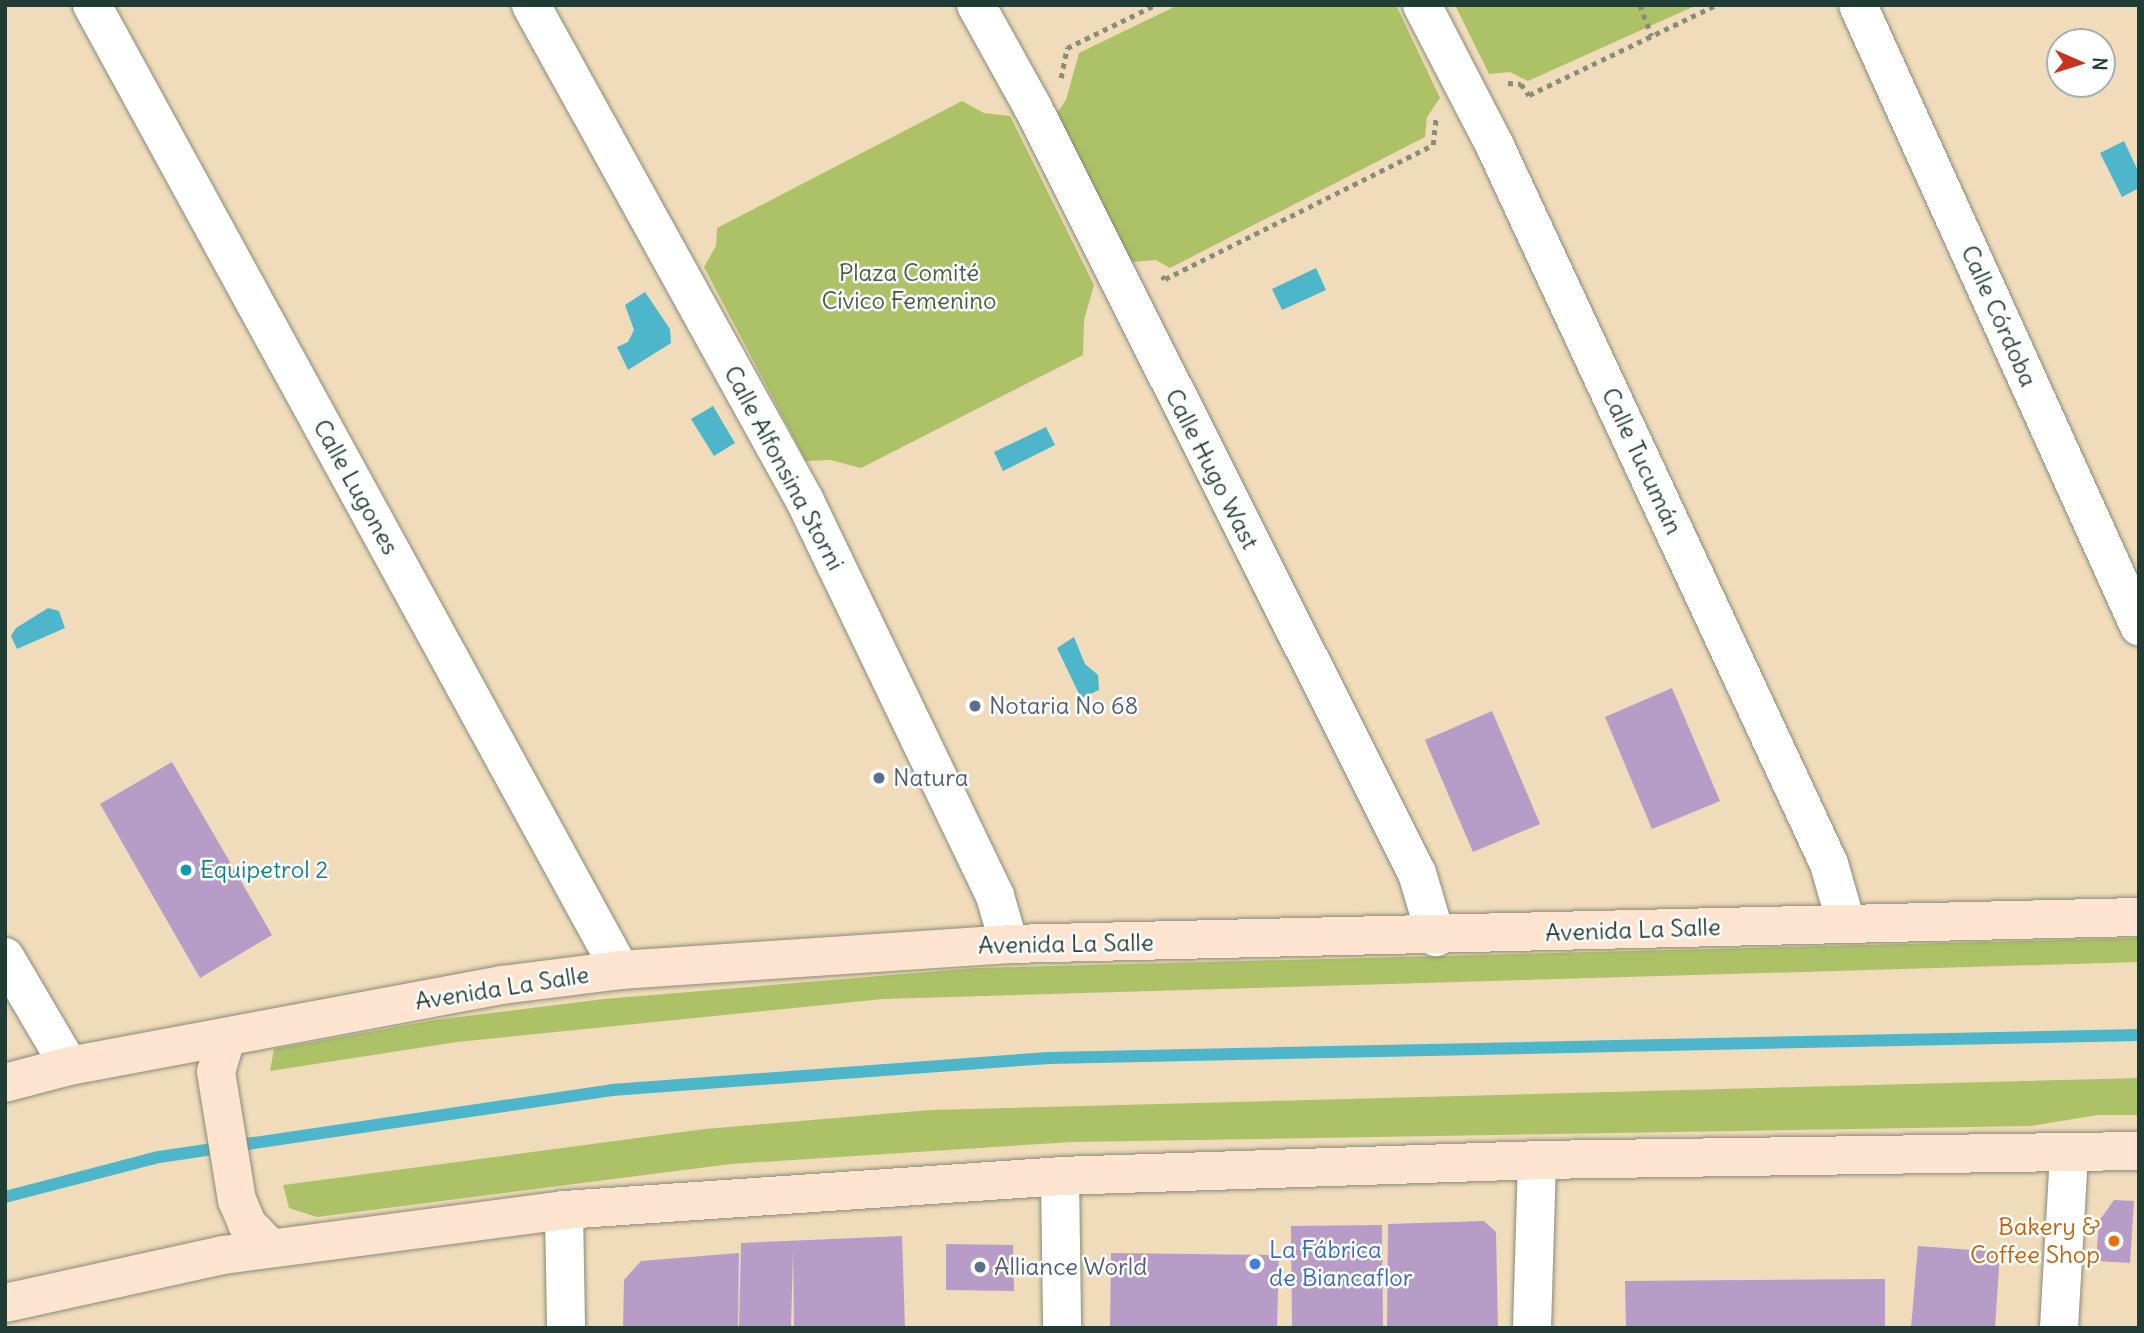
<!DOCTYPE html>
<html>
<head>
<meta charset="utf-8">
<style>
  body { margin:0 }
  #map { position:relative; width:2144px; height:1333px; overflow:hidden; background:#f0dcbb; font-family:Delius,sans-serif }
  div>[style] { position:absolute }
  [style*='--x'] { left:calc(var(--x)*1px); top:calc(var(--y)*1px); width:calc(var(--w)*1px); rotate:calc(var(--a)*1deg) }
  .green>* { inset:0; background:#adc267 }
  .water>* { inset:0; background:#4db6cb }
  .stream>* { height:12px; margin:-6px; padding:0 6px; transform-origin:6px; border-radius:6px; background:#4db6cb }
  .building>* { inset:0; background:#b69cc6 }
  .path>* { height:4.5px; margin-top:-2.25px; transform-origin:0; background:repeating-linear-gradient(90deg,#888c78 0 5px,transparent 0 10px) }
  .roads { filter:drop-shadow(0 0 2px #888c78) drop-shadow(0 0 2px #888c78) }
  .minor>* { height:38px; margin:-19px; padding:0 19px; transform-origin:19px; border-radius:19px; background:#fff }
  .secondary>* { height:38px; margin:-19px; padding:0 19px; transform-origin:19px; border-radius:19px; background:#fde4d1 }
  .dots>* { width:19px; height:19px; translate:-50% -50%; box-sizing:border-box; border:4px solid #fff; border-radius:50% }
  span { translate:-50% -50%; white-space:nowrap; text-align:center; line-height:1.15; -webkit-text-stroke:5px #fff; paint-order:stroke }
  .park-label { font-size:24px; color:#425e41 }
  .street-label { font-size:24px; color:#1f3d34 }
  .service-label { font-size:24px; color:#4e5e75 }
  .left { translate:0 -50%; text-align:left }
  .culture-label { font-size:24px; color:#0d838f }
  .food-label { font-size:24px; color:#c56008 }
  .right { translate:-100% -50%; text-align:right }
  .shop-label { font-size:24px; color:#366cbe }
  .frame { position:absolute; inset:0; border:7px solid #1f3d34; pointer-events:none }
  .north { position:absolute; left:2046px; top:28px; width:70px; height:70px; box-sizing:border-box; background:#fff; border:2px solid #a5b1ae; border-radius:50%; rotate:93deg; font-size:19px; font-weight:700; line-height:28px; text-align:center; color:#1f3d34 }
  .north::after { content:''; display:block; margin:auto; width:24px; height:32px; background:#c8321e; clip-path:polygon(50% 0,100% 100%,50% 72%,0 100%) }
</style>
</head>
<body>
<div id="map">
  <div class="green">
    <i style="clip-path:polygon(1178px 5px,1396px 5px,1440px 98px,1427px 117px,1425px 137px,1170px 268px,1156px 260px,1123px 263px,1055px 116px,1066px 100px,1079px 53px)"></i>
    <i style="clip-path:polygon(1455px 5px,1697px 5px,1528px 81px,1510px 72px,1489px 74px)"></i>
    <i style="clip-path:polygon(962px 101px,984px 113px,1010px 116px,1094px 285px,1084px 320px,1083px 355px,861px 468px,830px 460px,806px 461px,704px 267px,716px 246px,717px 228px)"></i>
    <i style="clip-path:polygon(2139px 938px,2139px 962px,883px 999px,457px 1042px,270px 1071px,274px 1049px,435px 1020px,604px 999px,976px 968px)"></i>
    <i style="clip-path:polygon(2139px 1078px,2139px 1115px,2098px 1115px,2031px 1126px,1072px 1142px,731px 1164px,317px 1217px,289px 1208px,283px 1185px,705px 1129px,930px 1110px)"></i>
  </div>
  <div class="water">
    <i style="clip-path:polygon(2124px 141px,2139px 173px,2139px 188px,2122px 197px,2100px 153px)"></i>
    <i style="clip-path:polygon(1316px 268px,1326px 290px,1282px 310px,1272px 289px)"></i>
    <i style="clip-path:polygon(645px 292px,670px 329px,671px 343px,628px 370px,617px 347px,628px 342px,634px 330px,625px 305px)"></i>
    <i style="clip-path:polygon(713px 406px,735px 443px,714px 456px,691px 419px)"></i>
    <i style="clip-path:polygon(1046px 427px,1055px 445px,1003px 471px,994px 452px)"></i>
    <i style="clip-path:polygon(48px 608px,59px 611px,65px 628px,17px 649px,11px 636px,16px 628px)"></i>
    <i style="clip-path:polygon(1074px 637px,1085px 664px,1098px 675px,1099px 690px,1081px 698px,1057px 648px)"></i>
  </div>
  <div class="stream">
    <i style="--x:5;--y:1197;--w:159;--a:-14.6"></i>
    <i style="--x:159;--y:1157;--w:458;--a:-8.4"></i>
    <i style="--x:612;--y:1090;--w:438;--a:-4.2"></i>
    <i style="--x:1049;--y:1058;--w:1090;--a:-1.21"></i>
  </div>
  <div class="building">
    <i style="clip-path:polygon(1672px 688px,1720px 801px,1652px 829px,1605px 717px)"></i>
    <i style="clip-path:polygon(1492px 711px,1540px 824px,1473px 852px,1425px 740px)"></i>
    <i style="clip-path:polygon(172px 762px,272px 935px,200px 978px,100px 804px)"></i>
    <i style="clip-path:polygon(2114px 1200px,2134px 1201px,2130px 1263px,2096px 1261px,2099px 1221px)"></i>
    <i style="clip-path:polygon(1484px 1221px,1496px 1232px,1498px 1328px,1387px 1328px,1388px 1224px)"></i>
    <i style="clip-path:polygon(1382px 1225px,1383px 1328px,1292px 1328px,1291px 1226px)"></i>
    <i style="clip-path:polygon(902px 1236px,905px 1328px,794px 1328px,793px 1251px,791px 1328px,739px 1328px,741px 1243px)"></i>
    <i style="clip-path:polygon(946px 1244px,1013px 1245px,1014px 1291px,946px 1290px)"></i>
    <i style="clip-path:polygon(1918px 1246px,2000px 1252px,1995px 1328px,1911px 1328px)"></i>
    <i style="clip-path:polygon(739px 1253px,738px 1328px,623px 1328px,624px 1280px,641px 1261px)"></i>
    <i style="clip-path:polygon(1111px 1253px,1279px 1255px,1277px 1328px,1110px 1328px)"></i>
    <i style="clip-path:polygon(1885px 1279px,1885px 1328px,1626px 1328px,1625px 1281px)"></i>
  </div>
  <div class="path">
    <i style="--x:1640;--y:5;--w:33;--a:69"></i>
    <i style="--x:1061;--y:78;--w:31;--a:-79"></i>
    <i style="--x:1067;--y:48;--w:98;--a:-26"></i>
    <i style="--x:1508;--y:83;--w:13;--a:4"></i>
    <i style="--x:1521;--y:84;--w:14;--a:54"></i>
    <i style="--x:1529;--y:95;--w:208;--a:-25.7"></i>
    <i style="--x:1162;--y:276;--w:4;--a:45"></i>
    <i style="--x:1165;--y:279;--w:300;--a:-26.6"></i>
    <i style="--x:1433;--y:145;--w:27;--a:-84"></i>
  </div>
  <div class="roads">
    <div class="minor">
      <i style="--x:92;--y:5;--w:1100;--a:61.31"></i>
      <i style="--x:531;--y:5;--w:567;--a:61.08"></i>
      <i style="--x:805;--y:501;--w:438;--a:64.3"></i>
      <i style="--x:995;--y:896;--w:50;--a:73.7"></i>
      <i style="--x:976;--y:5;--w:118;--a:61"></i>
      <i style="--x:1033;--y:108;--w:856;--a:63.35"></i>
      <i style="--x:1417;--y:873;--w:67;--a:73.5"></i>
      <i style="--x:1422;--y:5;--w:159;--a:62.6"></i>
      <i style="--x:1495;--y:146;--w:792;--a:65.05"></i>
      <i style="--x:1829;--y:864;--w:61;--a:73.9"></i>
      <i style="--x:1858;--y:5;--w:682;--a:65.65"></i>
      <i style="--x:5;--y:957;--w:126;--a:59.6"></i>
      <i style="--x:1060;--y:1176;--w:152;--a:89.2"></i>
      <i style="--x:564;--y:1210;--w:118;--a:89"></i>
      <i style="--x:1532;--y:1328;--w:168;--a:-88.3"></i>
      <i style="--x:2059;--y:1328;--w:176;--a:-86.7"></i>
    </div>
    <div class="secondary">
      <i style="--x:226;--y:1039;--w:34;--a:107"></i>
      <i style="--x:216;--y:1072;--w:130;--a:80.7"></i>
      <i style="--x:237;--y:1200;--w:26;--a:67"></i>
      <i style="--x:247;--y:1224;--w:33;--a:46"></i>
      <i style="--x:5;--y:1083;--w:66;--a:-14.9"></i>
      <i style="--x:69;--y:1066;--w:441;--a:-10.6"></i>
      <i style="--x:502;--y:985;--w:119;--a:-7.2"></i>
      <i style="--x:620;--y:970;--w:390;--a:-3.8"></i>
      <i style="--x:1009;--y:944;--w:1130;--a:-1.37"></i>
      <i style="--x:5;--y:1303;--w:223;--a:-12.4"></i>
      <i style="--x:223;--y:1255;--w:344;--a:-7.5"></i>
      <i style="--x:564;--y:1210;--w:497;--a:-3.9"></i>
      <i style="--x:1060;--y:1176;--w:477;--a:-1.9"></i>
      <i style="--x:1537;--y:1160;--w:602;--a:-0.86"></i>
    </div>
  </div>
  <div class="dots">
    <i style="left:975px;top:706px;background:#5c6f8a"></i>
    <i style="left:879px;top:778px;background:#5c6f8a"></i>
    <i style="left:186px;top:870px;background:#0f9aa8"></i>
    <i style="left:2114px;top:1241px;background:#e8710a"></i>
    <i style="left:1255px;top:1264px;background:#3f7fe0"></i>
    <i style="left:980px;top:1267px;background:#5c6f8a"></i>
  </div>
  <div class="park-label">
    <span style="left:909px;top:287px">Plaza Comité<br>Cívico Femenino</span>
  </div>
  <div class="street-label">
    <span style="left:1999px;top:316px;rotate:66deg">Calle Córdoba</span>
    <span style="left:1642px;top:461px;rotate:65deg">Calle Tucumán</span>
    <span style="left:784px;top:468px;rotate:62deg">Calle Alfonsina Storni</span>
    <span style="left:1212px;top:469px;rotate:63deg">Calle Hugo Wast</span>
    <span style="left:356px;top:487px;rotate:61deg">Calle Lugones</span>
    <span style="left:1633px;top:930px;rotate:-2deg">Avenida La Salle</span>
    <span style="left:1066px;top:944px;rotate:-1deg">Avenida La Salle</span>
    <span style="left:502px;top:988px;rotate:-9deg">Avenida La Salle</span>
  </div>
  <div class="service-label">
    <span class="left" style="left:989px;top:706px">Notaria No 68</span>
    <span class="left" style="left:893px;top:778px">Natura</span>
    <span class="left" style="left:994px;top:1267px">Alliance World</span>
  </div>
  <div class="culture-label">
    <span class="left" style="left:200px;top:870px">Equipetrol 2</span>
  </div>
  <div class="food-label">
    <span class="right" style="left:2100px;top:1241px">Bakery &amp;<br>Coffee Shop</span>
  </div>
  <div class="shop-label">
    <span class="left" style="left:1269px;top:1264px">La Fábrica<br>de Biancaflor</span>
  </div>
  <div class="frame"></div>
  <div class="north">N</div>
</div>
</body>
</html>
